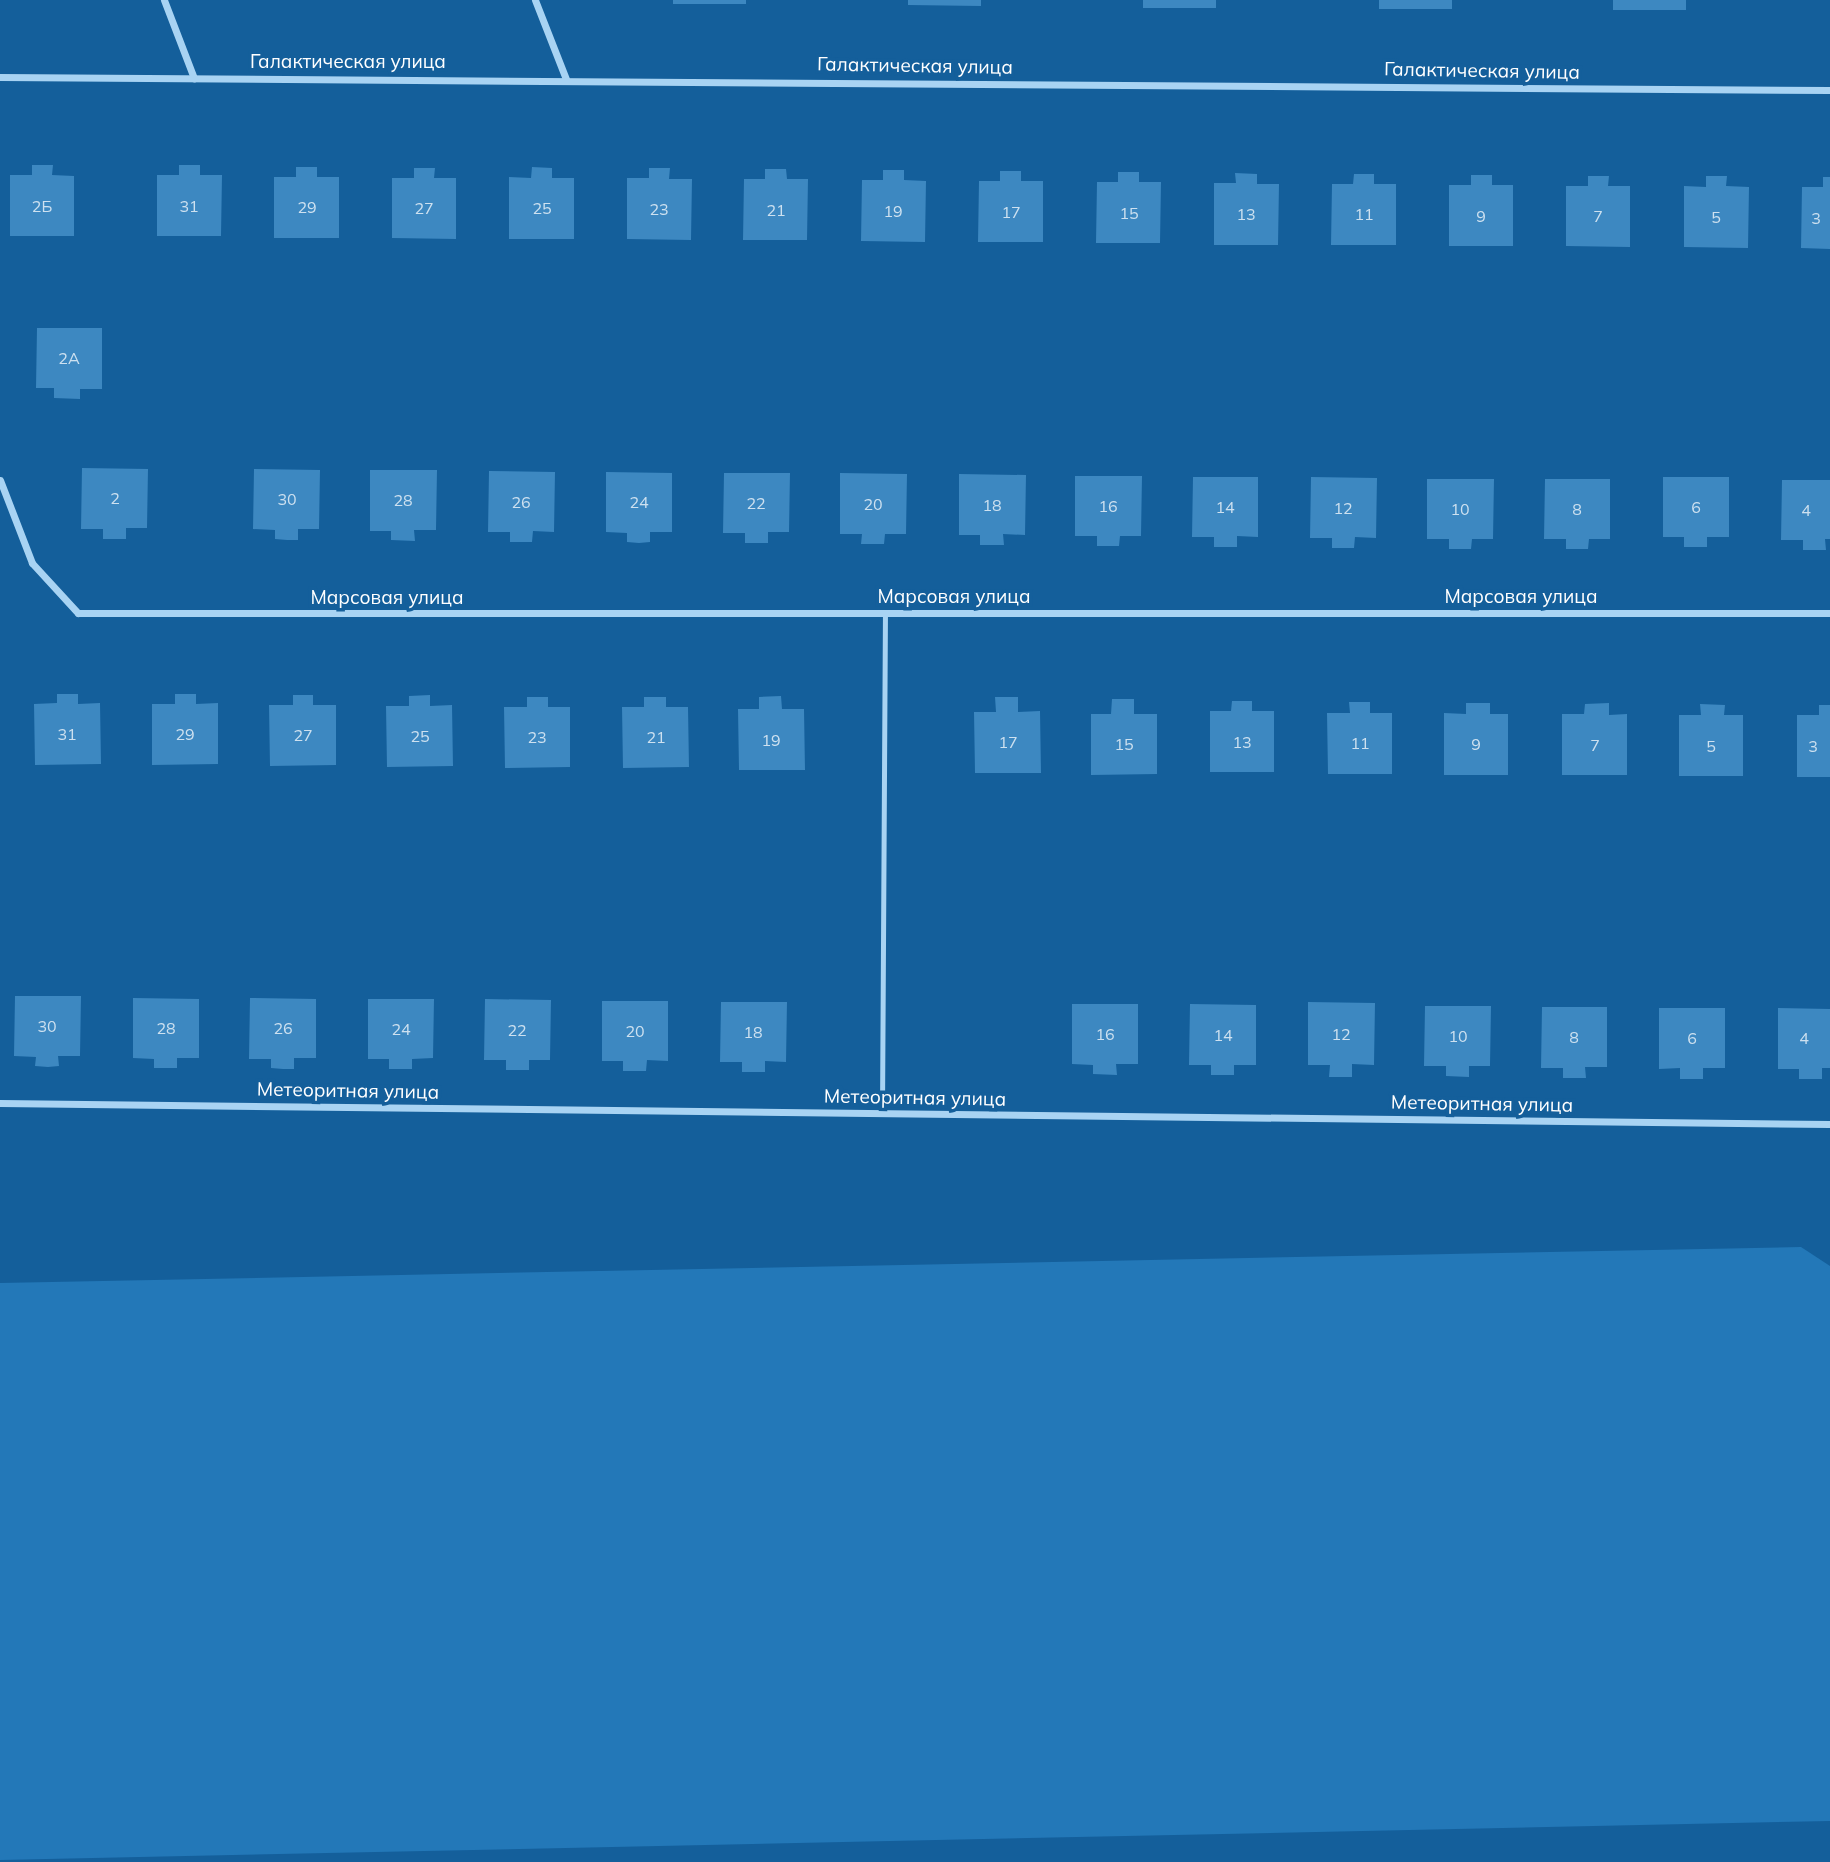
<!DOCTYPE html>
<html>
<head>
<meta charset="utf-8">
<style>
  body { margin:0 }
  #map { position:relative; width:1830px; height:1862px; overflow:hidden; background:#145f9b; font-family:Mulish,sans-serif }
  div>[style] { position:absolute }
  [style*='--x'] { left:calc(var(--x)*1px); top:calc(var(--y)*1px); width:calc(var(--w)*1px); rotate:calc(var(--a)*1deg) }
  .green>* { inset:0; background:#2378b8 }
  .building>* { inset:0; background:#3d88c1 }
  .lane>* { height:5px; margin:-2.5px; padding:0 2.5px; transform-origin:2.5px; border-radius:2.5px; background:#a8d3f3 }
  .street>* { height:7px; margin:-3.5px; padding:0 3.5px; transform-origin:3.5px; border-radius:3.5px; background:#a8d3f3 }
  span { translate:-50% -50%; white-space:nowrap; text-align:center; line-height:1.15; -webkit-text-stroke:7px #145f9b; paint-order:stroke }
  .number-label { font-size:16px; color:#cee1f0 }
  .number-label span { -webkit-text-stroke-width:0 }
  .street-label { font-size:19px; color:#fff }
</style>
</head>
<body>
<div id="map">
  <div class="green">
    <i style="clip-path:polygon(1801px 1247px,1830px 1266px,1830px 1821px,0 1860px,0 1283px)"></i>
  </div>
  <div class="building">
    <i style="clip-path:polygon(673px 0,746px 0,746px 4px,673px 4px)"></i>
    <i style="clip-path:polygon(908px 0,981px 0,981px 6px,908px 5px)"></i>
    <i style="clip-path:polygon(1143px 0,1216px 0,1216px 8px,1143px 8px)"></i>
    <i style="clip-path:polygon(1379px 0,1452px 0,1452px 9px,1379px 9px)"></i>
    <i style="clip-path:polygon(1613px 0,1686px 0,1686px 10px,1613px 10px)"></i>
    <i style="clip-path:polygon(32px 165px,53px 165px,52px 175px,74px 176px,74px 236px,10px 236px,10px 175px,32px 175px)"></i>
    <i style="clip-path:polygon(179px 165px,200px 165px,200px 175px,222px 175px,221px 236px,157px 236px,157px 175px,179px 175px)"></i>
    <i style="clip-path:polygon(296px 167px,317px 167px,317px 177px,339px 177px,339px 238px,274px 238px,274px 177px,296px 177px)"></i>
    <i style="clip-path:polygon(532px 167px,552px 168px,552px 178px,574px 178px,574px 239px,509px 239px,509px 177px,531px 178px)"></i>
    <i style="clip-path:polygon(414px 168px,435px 168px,434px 178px,456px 178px,456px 239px,392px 238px,392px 178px,414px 178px)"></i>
    <i style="clip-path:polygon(649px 168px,670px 168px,669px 179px,692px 179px,691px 240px,627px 239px,627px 178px,649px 178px)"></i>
    <i style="clip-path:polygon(765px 169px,786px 169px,787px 179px,808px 179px,807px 240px,743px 240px,744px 179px,765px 179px)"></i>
    <i style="clip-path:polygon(883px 170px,904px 170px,904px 180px,926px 181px,925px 242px,861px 241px,862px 180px,883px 180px)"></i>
    <i style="clip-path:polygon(1000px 171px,1021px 171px,1021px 181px,1043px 181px,1043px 242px,978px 242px,979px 181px,1000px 181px)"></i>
    <i style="clip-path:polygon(1118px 172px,1139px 172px,1139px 182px,1161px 182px,1160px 243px,1096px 243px,1097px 182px,1118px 182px)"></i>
    <i style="clip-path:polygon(1235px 173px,1257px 174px,1257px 184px,1279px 184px,1278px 245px,1214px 245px,1214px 183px,1236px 183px)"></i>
    <i style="clip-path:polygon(1354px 174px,1374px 174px,1374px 184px,1396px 184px,1396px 245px,1331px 245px,1332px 184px,1353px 184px)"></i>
    <i style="clip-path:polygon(1471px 175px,1492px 175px,1492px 185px,1513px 185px,1513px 246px,1449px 246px,1449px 185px,1471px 185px)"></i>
    <i style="clip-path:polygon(1588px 176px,1609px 176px,1608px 186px,1630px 186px,1630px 247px,1566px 246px,1566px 186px,1588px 186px)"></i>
    <i style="clip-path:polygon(1706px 176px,1727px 176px,1726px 186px,1749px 187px,1748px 248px,1684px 247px,1684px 186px,1706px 187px)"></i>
    <i style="clip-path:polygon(1823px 177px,1830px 177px,1830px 249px,1801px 248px,1802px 187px,1823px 187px)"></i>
    <i style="clip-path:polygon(37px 328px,102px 328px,102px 389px,80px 389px,80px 399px,54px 398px,54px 388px,36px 388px)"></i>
    <i style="clip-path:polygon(82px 468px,148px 469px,147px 528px,126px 528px,126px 539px,103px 539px,103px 529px,81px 529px)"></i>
    <i style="clip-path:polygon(254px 469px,320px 470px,319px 529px,298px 529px,298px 540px,287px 540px,275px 539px,275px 530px,253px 529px)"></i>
    <i style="clip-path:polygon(370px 470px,437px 470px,436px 530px,414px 530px,415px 541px,391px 540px,391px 531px,370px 531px)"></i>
    <i style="clip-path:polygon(489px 471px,555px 472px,554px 532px,533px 531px,532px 542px,510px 542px,510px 532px,488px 532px)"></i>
    <i style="clip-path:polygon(606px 472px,672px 473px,672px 532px,650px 532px,650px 542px,639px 543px,627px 542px,627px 533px,606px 532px)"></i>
    <i style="clip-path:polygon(724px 473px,790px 473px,789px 532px,768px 532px,768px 543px,745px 543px,745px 533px,723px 533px)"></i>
    <i style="clip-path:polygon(840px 473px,907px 474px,906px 534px,885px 534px,884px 544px,861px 544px,862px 534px,840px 534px)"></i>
    <i style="clip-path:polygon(959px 474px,1026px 475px,1025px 535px,1003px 534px,1004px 545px,980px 545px,980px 535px,959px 535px)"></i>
    <i style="clip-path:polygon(1075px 476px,1142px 476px,1141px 536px,1120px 536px,1119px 546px,1097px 546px,1097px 536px,1075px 536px)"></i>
    <i style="clip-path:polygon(1193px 477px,1258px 477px,1258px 537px,1237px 536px,1237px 547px,1214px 547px,1214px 537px,1192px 537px)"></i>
    <i style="clip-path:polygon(1311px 477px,1377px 478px,1376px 538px,1355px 537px,1354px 548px,1332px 548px,1332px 538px,1310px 538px)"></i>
    <i style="clip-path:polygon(1663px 477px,1729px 477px,1729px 537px,1707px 537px,1707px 547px,1684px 547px,1684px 537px,1663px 537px)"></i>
    <i style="clip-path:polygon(1427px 479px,1494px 479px,1493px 539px,1472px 539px,1471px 549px,1449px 549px,1449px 539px,1427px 539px)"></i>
    <i style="clip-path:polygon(1545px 479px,1610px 479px,1610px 539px,1589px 539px,1588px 549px,1566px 549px,1566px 539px,1544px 539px)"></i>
    <i style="clip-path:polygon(1782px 480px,1830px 480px,1830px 539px,1825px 539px,1826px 550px,1803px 550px,1803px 540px,1781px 540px)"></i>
    <i style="clip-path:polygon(57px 694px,78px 694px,78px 704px,100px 703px,101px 764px,35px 765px,34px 704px,57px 703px)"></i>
    <i style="clip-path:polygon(175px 694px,196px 694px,196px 704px,218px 703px,218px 764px,152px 765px,152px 704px,175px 704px)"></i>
    <i style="clip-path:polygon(293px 695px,313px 695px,313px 705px,336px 705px,336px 765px,270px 766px,269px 705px,293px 705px)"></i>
    <i style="clip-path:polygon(430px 695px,430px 706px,452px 705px,453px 766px,387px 767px,386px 706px,409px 706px,409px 696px)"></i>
    <i style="clip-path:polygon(781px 696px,782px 709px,804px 709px,805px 770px,739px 770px,738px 709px,759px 709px,759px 697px)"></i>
    <i style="clip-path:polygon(527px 697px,548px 697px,548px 707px,570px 707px,570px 767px,505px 768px,504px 707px,527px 707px)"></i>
    <i style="clip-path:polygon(644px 697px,666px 697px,666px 707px,688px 707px,689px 767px,623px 768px,622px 707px,644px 707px)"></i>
    <i style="clip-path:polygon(995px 697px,1018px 697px,1018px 712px,1040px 711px,1041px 773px,975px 773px,974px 712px,996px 712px)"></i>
    <i style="clip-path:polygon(1112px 699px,1134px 699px,1134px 714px,1157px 714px,1157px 774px,1091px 775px,1091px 714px,1111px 714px)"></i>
    <i style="clip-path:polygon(1232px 701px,1252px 701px,1252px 711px,1274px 711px,1274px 772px,1210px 772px,1210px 711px,1231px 711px)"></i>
    <i style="clip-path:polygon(1349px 702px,1370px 702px,1370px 713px,1392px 713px,1392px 774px,1328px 774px,1327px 713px,1350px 713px)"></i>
    <i style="clip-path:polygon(1466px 703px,1490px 703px,1490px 714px,1508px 714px,1508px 775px,1444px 775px,1444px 713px,1466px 714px)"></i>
    <i style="clip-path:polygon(1609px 703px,1609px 715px,1627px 714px,1627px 775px,1562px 775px,1562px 714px,1584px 714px,1585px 704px)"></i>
    <i style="clip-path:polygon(1700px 704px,1725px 705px,1724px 715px,1743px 715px,1743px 776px,1679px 776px,1679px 715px,1701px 715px)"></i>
    <i style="clip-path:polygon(1819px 705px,1830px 705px,1830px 777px,1797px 777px,1797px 715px,1819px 715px)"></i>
    <i style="clip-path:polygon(15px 996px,81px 996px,80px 1056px,58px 1056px,59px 1066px,48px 1067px,35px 1066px,36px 1057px,14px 1056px)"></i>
    <i style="clip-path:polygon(133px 998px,199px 999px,199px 1058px,177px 1058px,177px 1068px,154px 1068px,154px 1059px,133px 1058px)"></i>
    <i style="clip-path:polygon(250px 998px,316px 999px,316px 1058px,294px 1058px,294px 1069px,283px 1069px,271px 1068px,271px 1059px,249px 1059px)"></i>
    <i style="clip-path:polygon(368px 999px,434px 999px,433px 1058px,412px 1059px,412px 1069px,389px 1069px,389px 1059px,368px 1059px)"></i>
    <i style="clip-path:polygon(485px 999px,551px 1000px,550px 1060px,529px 1060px,529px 1070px,506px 1070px,506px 1060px,484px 1060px)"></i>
    <i style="clip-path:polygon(602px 1001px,668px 1001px,668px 1061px,647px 1060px,646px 1071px,623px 1071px,623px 1061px,602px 1061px)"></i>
    <i style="clip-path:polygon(721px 1002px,787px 1002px,786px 1062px,765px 1061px,765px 1072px,742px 1072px,742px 1062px,720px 1062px)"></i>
    <i style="clip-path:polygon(1308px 1002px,1375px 1003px,1374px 1065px,1352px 1064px,1352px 1077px,1329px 1077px,1330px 1065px,1308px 1065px)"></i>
    <i style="clip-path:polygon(1072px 1004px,1138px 1004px,1138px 1064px,1116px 1064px,1117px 1075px,1093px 1074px,1093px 1065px,1072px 1064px)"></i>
    <i style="clip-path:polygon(1190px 1004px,1256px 1005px,1256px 1065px,1234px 1065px,1234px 1075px,1211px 1075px,1211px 1065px,1189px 1065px)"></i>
    <i style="clip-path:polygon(1425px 1006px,1491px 1006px,1490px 1066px,1469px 1066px,1469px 1077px,1446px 1076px,1446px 1066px,1424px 1066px)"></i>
    <i style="clip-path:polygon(1542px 1007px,1607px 1007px,1607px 1067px,1585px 1067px,1586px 1078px,1563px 1078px,1563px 1068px,1541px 1068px)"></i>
    <i style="clip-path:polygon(1659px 1008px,1725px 1008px,1725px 1068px,1703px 1068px,1703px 1079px,1680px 1079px,1680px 1068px,1659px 1069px)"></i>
    <i style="clip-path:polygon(1778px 1008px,1830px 1009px,1830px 1068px,1822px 1068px,1822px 1079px,1799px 1079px,1799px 1069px,1778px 1069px)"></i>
  </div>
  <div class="lane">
    <i style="--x:882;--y:1113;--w:500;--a:-89.66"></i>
  </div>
  <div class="street">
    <i style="--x:164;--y:0;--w:84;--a:69"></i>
    <i style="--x:535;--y:0;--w:85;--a:68.6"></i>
    <i style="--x:0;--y:77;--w:1830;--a:0.41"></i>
    <i style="--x:0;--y:480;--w:89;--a:68.9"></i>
    <i style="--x:32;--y:563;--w:68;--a:47.4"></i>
    <i style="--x:78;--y:613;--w:1752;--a:0"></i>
    <i style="--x:0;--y:1103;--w:1830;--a:0.66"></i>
  </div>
  <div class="number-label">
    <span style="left:42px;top:206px">2Б</span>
    <span style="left:189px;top:206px">31</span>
    <span style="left:307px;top:207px">29</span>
    <span style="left:424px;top:208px">27</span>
    <span style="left:542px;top:208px">25</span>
    <span style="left:659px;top:209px">23</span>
    <span style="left:776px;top:210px">21</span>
    <span style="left:893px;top:211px">19</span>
    <span style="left:1011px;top:212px">17</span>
    <span style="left:1129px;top:213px">15</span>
    <span style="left:1246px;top:214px">13</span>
    <span style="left:1364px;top:214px">11</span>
    <span style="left:1481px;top:216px">9</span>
    <span style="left:1598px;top:216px">7</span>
    <span style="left:1716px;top:217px">5</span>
    <span style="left:1816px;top:218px">3</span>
    <span style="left:69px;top:358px">2А</span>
    <span style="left:115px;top:498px">2</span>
    <span style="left:287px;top:499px">30</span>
    <span style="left:403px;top:500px">28</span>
    <span style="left:521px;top:502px">26</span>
    <span style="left:639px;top:502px">24</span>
    <span style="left:756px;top:503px">22</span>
    <span style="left:873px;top:504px">20</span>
    <span style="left:992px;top:505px">18</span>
    <span style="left:1108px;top:506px">16</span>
    <span style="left:1225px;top:507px">14</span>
    <span style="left:1696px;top:507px">6</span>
    <span style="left:1343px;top:508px">12</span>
    <span style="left:1460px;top:509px">10</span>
    <span style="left:1577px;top:509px">8</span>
    <span style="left:1806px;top:510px">4</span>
    <span style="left:67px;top:734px">31</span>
    <span style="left:185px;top:734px">29</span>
    <span style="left:303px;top:735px">27</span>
    <span style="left:420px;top:736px">25</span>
    <span style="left:537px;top:737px">23</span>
    <span style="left:656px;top:737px">21</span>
    <span style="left:771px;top:740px">19</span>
    <span style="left:1008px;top:742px">17</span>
    <span style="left:1242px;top:742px">13</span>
    <span style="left:1360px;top:743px">11</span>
    <span style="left:1124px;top:744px">15</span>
    <span style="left:1476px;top:744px">9</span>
    <span style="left:1595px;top:745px">7</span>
    <span style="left:1711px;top:746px">5</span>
    <span style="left:1813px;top:746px">3</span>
    <span style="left:47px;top:1026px">30</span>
    <span style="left:166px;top:1028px">28</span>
    <span style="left:283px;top:1028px">26</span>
    <span style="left:401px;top:1029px">24</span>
    <span style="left:517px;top:1030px">22</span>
    <span style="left:635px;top:1031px">20</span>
    <span style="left:753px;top:1032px">18</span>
    <span style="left:1105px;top:1034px">16</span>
    <span style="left:1341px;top:1034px">12</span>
    <span style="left:1223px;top:1035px">14</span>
    <span style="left:1458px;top:1036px">10</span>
    <span style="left:1574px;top:1037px">8</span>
    <span style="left:1692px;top:1038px">6</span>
    <span style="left:1804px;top:1038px">4</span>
  </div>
  <div class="street-label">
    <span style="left:348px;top:62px">Галактическая улица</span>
    <span style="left:915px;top:66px;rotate:1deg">Галактическая улица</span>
    <span style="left:1482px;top:71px;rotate:1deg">Галактическая улица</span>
    <span style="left:954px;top:597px">Марсовая улица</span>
    <span style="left:1521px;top:597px">Марсовая улица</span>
    <span style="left:387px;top:598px">Марсовая улица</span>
    <span style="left:348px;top:1091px;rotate:1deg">Метеоритная улица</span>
    <span style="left:915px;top:1098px;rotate:1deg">Метеоритная улица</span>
    <span style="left:1482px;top:1104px;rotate:1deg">Метеоритная улица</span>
  </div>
</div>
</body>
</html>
